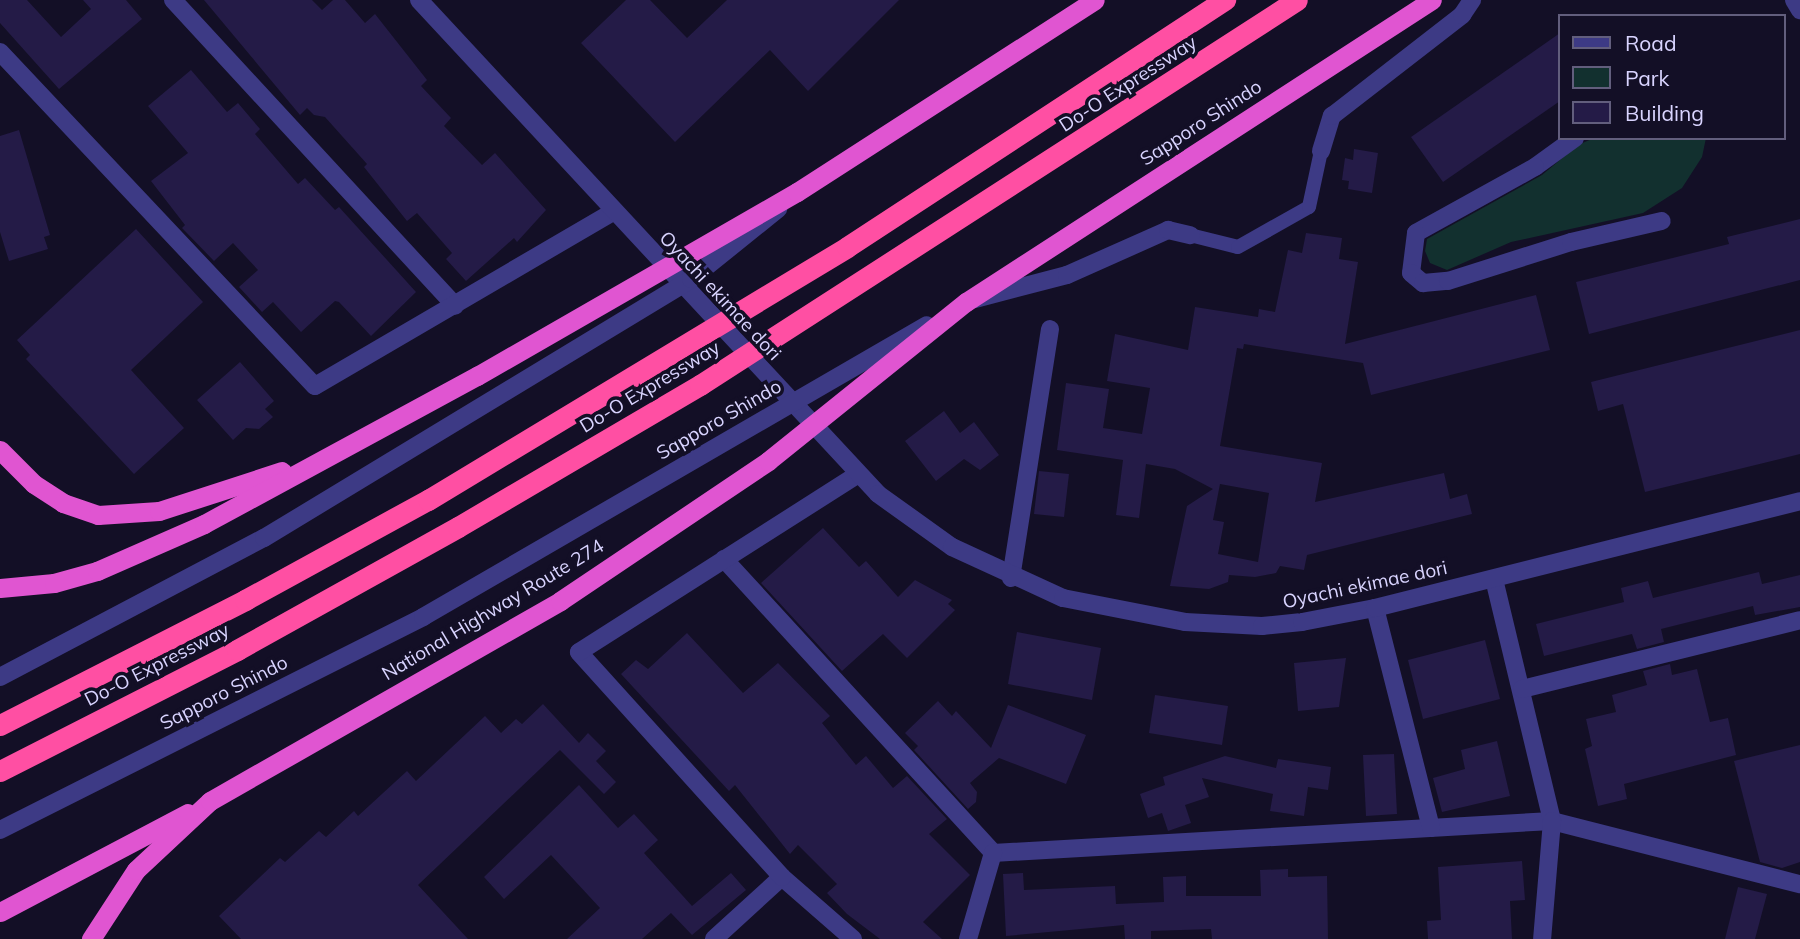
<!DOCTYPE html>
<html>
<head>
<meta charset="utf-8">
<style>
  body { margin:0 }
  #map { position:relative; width:1800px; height:939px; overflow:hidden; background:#130f26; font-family:Mulish,sans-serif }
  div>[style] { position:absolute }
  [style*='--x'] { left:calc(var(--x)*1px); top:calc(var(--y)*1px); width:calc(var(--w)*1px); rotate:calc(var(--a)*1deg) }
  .green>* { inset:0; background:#12302f }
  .building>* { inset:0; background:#241b47 }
  .service>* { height:14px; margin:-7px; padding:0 7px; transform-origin:7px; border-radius:7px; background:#3d3a85 }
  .pedestrian>* { height:18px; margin:-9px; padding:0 9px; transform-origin:9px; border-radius:9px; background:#3d3a85 }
  .minor>* { height:18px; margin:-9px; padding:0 9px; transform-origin:9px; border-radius:9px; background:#3d3a85 }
  .tertiary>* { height:18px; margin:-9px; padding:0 9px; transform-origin:9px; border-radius:9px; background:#3d3a85 }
  .trunk>* { height:19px; margin:-9.5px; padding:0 9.5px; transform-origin:9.5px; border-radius:9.5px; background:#e055d1 }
  .motorway>* { height:21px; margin:-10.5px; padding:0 10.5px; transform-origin:10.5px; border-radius:10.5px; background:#ff4fa3 }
  span { translate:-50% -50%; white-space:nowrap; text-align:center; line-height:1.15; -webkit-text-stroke:7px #130f26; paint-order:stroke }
  .street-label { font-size:19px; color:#d9d4ff }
  .legend { position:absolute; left:1558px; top:14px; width:228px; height:126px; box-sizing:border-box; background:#130f26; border:2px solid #625e7d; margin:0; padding:9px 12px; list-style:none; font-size:21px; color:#d9d4ff }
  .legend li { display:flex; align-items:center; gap:14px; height:35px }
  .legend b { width:35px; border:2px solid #625e7d }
</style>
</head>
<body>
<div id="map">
  <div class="green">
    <i style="clip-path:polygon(1594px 138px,1706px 138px,1702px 157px,1682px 188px,1643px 213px,1511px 242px,1447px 270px,1430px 263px,1425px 251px,1427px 239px,1542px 175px,1578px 145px)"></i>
  </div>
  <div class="building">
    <i style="clip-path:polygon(0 0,27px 0,61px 37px,91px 9px,83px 0,126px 0,142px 19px,59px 89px,0 23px)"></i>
    <i style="clip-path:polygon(204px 0,312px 0,322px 10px,333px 0,345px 0,365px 23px,375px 14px,427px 80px,421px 86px,451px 118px,444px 126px,482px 165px,495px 153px,546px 210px,517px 242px,514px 238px,466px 281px,446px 259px,452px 253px,417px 213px,407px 221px,364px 167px,367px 164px,325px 117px,314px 115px,307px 108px,300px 115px)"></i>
    <i style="clip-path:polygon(626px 0,650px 0,687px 38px,727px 0,899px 0,808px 91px,770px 50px,675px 142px,581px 43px)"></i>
    <i style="clip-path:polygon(1560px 33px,1560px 101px,1443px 182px,1411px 137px)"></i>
    <i style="clip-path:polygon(191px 70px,227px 112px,238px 103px,260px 129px,255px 134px,298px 184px,305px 178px,335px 210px,339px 207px,416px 292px,371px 336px,339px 302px,335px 301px,301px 332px,273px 302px,262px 312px,239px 287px,258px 270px,233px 243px,214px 261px,182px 228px,185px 225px,151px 181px,188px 153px,148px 106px)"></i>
    <i style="clip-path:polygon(19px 130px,50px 235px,44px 237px,48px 249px,9px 261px,0 232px,0 136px)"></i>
    <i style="clip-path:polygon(1354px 149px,1378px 153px,1372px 193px,1348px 189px,1349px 181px,1342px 180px,1345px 158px,1353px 160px)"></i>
    <i style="clip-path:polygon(1800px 219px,1800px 280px,1589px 334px,1576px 282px,1729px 244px,1727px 237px)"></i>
    <i style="clip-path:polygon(136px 229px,203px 302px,131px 370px,184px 428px,134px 474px,26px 359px,30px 355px,17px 340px)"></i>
    <i style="clip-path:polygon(evenodd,1306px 233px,1342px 238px,1339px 259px,1358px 262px,1345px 344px,1536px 295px,1550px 350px,1371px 395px,1363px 363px,1244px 344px,1243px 349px,1237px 348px,1220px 446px,1322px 463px,1315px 502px,1444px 473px,1450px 499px,1467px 494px,1472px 514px,1307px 555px,1304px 570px,1280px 566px,1276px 573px,1255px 577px,1229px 575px,1228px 582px,1209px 589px,1170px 586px,1187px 506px,1213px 489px,1175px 469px,1146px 464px,1139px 518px,1116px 515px,1123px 460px,1057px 450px,1066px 383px,1109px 389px,1103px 428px,1142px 434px,1150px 388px,1107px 381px,1115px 334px,1188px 350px,1195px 307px,1258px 317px,1259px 309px,1275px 312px,1288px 250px,1302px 253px,1306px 233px,1220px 484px,1269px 493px,1258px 562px,1218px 554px,1224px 522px,1213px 520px,1220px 484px)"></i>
    <i style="clip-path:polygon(1800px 330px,1800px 454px,1645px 492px,1623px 404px,1598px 411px,1591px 382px)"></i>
    <i style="clip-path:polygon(240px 362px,274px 401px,265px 409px,273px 417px,259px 429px,246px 428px,233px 440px,197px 400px)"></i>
    <i style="clip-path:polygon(944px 411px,960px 433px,974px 422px,999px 455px,980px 470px,964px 459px,936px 481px,905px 441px)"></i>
    <i style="clip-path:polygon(1039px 471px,1069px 474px,1064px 517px,1034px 514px)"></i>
    <i style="clip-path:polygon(823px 528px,859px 567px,866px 561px,898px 597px,915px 580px,952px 600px,948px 604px,955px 610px,907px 658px,883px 634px,842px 671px,761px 583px)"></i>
    <i style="clip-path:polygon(1759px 572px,1762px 584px,1800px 575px,1800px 607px,1755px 615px,1753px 606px,1661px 629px,1664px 642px,1637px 649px,1632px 634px,1544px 656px,1536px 624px,1624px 602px,1621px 588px,1648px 581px,1653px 598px)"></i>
    <i style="clip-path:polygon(1017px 632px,1101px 648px,1092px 700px,1008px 684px)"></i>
    <i style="clip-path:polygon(687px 633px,743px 693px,778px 663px,830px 716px,822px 723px,856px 765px,866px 756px,893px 788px,907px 776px,947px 819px,929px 834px,970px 875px,923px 922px,942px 939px,880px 939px,847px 914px,827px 893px,837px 884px,798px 845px,790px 854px,735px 785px,729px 791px,621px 674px,636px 660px,648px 669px)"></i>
    <i style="clip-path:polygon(1485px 640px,1500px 699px,1423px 719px,1408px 660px)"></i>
    <i style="clip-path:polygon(1346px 658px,1339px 707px,1298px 711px,1294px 663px)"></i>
    <i style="clip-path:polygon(1670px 664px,1672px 675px,1697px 669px,1710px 722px,1728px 718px,1736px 755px,1624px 784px,1627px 799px,1598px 806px,1585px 749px,1592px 746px,1586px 719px,1616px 712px,1612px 695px,1647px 685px,1643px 671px)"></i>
    <i style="clip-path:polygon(1155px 695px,1228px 706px,1222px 745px,1149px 733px)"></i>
    <i style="clip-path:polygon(938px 701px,952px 716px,956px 711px,991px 748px,1008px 705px,1086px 735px,1066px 784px,999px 758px,970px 783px,977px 792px,976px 802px,968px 809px,914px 750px,918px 746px,905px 733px)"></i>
    <i style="clip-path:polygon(543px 704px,579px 743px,588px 733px,606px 751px,596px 761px,616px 782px,604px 794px,560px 750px,418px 885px,468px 939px,241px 939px,219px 916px,280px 858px,285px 862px,319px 831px,326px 837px,354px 811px,358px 816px,407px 771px,416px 781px,485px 716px,501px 733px,516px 719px,522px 724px)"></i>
    <i style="clip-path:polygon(1497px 741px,1510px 796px,1442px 812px,1433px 778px,1465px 769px,1461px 750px)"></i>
    <i style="clip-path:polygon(1800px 745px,1800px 862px,1782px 868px,1760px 862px,1734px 761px)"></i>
    <i style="clip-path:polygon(1394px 754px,1397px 814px,1366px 816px,1363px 755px)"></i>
    <i style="clip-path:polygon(1225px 756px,1276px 768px,1278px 759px,1331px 767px,1328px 790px,1308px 787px,1304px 816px,1270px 811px,1273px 794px,1202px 778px,1209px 797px,1185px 805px,1191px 823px,1168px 831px,1162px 813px,1148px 818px,1140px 794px,1165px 785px,1163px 777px)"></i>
    <i style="clip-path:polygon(579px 785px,618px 828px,634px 814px,658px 840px,644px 853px,692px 906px,731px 873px,746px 890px,692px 935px,671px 913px,642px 939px,567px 939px,600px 908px,551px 855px,504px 899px,484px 877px)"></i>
    <i style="clip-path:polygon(1522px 861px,1525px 900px,1510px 901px,1512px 939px,1428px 939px,1427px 921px,1441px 920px,1438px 867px)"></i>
    <i style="clip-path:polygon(1288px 869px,1288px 877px,1327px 876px,1328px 939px,1212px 939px,1211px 929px,1151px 931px,1151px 939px,1125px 939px,1124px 925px,1006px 936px,1003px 874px,1023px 873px,1024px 890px,1115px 886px,1116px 904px,1164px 902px,1163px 877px,1186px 876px,1186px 896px,1261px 896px,1260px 870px)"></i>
    <i style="clip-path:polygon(1738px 887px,1767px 894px,1755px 939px,1725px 939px)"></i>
  </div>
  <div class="service">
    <i style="--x:1190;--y:235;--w:49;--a:14"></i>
    <i style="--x:1238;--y:247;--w:81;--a:-29.4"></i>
    <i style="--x:1309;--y:207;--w:57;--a:-77.9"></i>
  </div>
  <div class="pedestrian">
    <i style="--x:1575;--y:138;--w:49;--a:144.1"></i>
    <i style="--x:1535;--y:167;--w:136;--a:151"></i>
    <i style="--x:1416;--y:233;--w:40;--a:97.1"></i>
    <i style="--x:1411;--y:273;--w:16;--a:40"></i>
    <i style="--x:1423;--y:283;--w:25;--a:-5"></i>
    <i style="--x:1448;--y:281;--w:129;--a:-17.6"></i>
    <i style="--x:1571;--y:242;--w:93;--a:-13"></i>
  </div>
  <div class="minor">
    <i style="--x:173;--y:0;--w:416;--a:47.3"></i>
    <i style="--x:1794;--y:0;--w:12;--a:59"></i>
    <i style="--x:0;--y:52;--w:459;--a:46.7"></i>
    <i style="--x:315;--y:386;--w:345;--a:-30.3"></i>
    <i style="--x:1321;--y:151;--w:37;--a:-73"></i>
    <i style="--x:1332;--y:116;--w:165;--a:-37.8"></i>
    <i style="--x:1462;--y:15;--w:18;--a:-56"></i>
    <i style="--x:975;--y:299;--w:95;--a:-14.6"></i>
    <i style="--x:1067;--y:275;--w:111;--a:-24"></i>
    <i style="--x:1168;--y:230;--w:23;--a:13"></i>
    <i style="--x:724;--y:559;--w:398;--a:47.5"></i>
    <i style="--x:993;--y:853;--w:560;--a:-3.28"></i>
    <i style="--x:1552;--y:821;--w:256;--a:14.3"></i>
    <i style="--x:1011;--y:578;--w:252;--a:-81.1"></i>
    <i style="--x:1494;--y:579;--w:249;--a:76.5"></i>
    <i style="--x:1552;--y:821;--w:118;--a:94.8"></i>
    <i style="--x:1375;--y:608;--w:227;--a:75.7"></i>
    <i style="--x:1522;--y:689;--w:286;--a:-13.9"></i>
    <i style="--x:714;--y:939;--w:92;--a:-42.4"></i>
    <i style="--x:853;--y:939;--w:94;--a:-138.9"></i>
    <i style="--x:782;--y:877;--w:303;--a:-132.1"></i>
    <i style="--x:579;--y:652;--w:331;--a:-32.5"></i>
    <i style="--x:968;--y:939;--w:90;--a:-73.8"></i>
  </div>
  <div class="tertiary">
    <i style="--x:419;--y:0;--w:674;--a:47.1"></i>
    <i style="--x:878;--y:494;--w:91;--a:35.6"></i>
    <i style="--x:952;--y:547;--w:122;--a:24.7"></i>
    <i style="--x:1063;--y:598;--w:124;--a:11.1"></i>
    <i style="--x:1185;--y:622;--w:77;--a:3"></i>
    <i style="--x:1262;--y:626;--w:40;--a:-5.7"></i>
    <i style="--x:1302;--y:622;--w:74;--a:-10.9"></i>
    <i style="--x:1375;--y:608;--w:438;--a:-14.1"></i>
    <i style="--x:0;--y:677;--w:298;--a:-27.8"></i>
    <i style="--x:264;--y:538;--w:499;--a:-31.2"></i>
    <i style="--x:691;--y:279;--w:112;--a:-38.8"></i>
    <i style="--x:0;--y:830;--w:474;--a:-26.7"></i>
    <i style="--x:423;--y:617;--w:582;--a:-30.09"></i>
  </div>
  <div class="trunk">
    <i style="--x:0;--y:450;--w:48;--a:45"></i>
    <i style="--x:34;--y:484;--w:35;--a:33"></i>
    <i style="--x:63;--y:503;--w:37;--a:19"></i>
    <i style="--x:98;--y:515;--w:61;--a:-3.8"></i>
    <i style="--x:159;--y:511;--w:129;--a:-18"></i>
    <i style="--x:0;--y:588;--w:54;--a:-5.3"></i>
    <i style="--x:54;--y:583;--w:45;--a:-15.6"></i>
    <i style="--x:97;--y:571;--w:117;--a:-23.7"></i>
    <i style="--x:204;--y:524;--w:311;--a:-28.5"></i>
    <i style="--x:477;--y:376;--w:369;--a:-29.9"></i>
    <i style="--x:797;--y:192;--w:354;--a:-32.8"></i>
    <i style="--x:0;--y:912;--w:212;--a:-27.8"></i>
    <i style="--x:91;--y:939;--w:82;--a:-56.9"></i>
    <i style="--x:136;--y:870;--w:101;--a:-43"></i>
    <i style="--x:210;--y:801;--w:403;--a:-29.7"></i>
    <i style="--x:560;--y:601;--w:251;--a:-33.9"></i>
    <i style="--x:768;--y:461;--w:254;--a:-38.8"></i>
    <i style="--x:966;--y:302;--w:555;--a:-32.95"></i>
  </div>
  <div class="motorway">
    <i style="--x:0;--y:725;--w:275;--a:-27"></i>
    <i style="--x:245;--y:600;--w:209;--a:-28.7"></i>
    <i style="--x:428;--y:500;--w:489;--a:-31.1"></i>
    <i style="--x:847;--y:247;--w:452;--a:-33.2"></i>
    <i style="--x:0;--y:771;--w:266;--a:-27"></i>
    <i style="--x:237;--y:650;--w:253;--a:-29.1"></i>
    <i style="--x:458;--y:527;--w:281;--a:-30.4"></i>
    <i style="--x:700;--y:385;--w:710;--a:-32.82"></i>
  </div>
  <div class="street-label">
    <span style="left:1128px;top:84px;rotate:-33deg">Do-O Expressway</span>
    <span style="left:1201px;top:123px;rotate:-33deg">Sapporo Shindo</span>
    <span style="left:720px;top:296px;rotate:47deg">Oyachi ekimae dori</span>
    <span style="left:650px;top:387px;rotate:-31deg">Do-O Expressway</span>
    <span style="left:719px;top:420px;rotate:-30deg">Sapporo Shindo</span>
    <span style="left:1365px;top:585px;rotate:-12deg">Oyachi ekimae dori</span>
    <span style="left:493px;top:610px;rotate:-31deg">National Highway Route 274</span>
    <span style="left:157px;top:665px;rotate:-27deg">Do-O Expressway</span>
    <span style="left:224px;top:693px;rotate:-27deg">Sapporo Shindo</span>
  </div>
  <ul class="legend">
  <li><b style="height:9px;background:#3d3a85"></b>Road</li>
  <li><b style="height:19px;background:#12302f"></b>Park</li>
  <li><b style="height:19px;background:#241b47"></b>Building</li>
  </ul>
</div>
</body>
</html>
